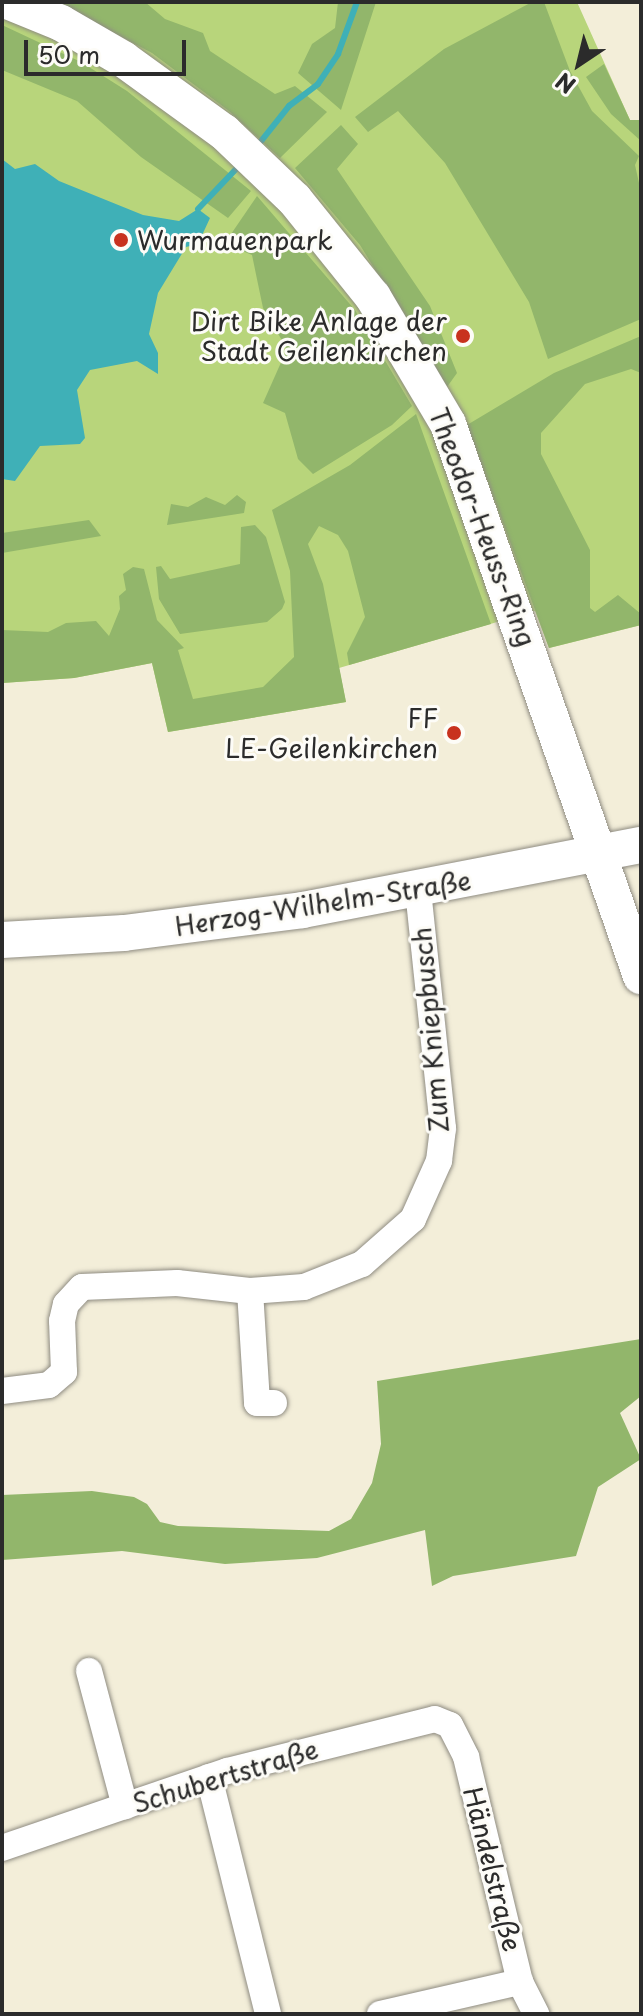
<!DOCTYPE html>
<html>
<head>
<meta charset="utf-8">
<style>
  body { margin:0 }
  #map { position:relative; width:643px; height:2016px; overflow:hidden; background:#f3eed9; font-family:"Playpen Sans",sans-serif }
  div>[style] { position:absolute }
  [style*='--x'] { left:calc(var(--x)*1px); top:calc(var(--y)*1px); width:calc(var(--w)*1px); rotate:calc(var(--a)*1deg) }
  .green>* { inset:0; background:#b8d57b }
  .forest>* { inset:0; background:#92b66b }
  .water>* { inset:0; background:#3fb0b7 }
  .stream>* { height:6px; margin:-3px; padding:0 3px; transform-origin:3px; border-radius:3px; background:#3fb0b7 }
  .roads { filter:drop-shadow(0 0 2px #8f8c82) drop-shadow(0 0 2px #8f8c82) }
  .street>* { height:26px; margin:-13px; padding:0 13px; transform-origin:13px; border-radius:13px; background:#fff }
  .secondary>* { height:36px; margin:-18px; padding:0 18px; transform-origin:18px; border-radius:18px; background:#fff }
  .dots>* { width:22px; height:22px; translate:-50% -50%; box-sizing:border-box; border:4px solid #fdfcf7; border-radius:50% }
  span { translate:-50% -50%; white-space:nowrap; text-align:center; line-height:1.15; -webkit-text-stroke:6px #fdfcf7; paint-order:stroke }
  .poi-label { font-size:26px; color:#2b2b2b }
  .left { translate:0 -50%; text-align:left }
  .right { translate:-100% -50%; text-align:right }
  .street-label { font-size:26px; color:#2b2b2b }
  .frame { position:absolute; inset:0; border:4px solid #2b2b2b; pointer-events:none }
  .north { position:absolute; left:539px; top:24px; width:80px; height:80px; -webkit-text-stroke:6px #fdfcf7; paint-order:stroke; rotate:215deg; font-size:22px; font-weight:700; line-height:32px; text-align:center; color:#2b2b2b }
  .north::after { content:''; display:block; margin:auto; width:28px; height:36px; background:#2b2b2b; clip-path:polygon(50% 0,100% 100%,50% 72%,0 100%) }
  .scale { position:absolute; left:24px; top:40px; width:162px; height:36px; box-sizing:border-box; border:4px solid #2b2b2b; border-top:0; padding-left:10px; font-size:24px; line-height:28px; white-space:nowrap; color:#2b2b2b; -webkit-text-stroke:6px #fdfcf7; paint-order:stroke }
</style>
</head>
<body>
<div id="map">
  <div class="green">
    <i style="clip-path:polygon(2px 2px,577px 2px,630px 120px,641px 120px,641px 625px,549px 648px,535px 611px,339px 668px,346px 702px,168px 732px,152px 663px,74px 678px,2px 683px)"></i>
  </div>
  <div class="forest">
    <i style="clip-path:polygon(55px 2px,145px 2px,165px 19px,203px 33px,210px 51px,275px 94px,295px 86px,327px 112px,280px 158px,229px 111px,152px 53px)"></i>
    <i style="clip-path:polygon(338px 2px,376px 2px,341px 110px,298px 73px,312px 44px,335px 28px)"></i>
    <i style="clip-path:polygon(532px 2px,544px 2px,570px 71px,592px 111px,639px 156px,635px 165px,641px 192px,641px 319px,548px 359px,529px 302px,445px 163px,398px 111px,368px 132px,355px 117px,444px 49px)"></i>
    <i style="clip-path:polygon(2px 25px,81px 62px,127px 91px,251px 191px,228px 218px,141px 157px,77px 101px,2px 70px)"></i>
    <i style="clip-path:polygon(604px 64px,630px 120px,641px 120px,641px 141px,611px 114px,586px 77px)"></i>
    <i style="clip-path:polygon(341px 125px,358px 144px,337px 169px,430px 306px,457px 373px,447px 387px,360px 245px,295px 168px)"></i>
    <i style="clip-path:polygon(257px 196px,355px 310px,412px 406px,392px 425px,313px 474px,298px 459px,285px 413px,263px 403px,287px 349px,263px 308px,252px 255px,233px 247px,229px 237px)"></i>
    <i style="clip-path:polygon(641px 336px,641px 373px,631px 369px,585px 384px,541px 433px,541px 454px,590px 550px,590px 608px,595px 612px,618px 595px,641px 614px,641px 625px,549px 648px,467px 425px,554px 373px)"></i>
    <i style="clip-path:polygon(416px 414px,491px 624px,349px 665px,347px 653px,365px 617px,348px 551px,338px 535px,319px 526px,308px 544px,323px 584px,346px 702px,168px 732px,152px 663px,74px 678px,2px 683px,2px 630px,48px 632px,66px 623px,96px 621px,109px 636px,120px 609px,119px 596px,126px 590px,123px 574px,133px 567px,144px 569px,157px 620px,184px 648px,178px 650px,193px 699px,263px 687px,294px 657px,290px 571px,272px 510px,350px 465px)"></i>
    <i style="clip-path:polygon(237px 495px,246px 502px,244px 513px,167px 525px,171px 504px,188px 507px,206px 497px,225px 505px)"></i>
    <i style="clip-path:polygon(89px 520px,101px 536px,2px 553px,2px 533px)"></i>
    <i style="clip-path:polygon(255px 525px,266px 537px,285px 602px,282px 609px,267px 622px,180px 634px,159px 599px,156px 567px,161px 566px,170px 579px,240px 564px,241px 527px)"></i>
    <i style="clip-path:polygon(641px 1339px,641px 1396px,620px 1413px,641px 1459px,598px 1487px,576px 1556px,453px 1576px,432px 1586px,425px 1530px,317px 1558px,225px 1564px,122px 1551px,2px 1560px,2px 1495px,92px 1491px,134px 1497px,147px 1504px,160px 1522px,178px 1526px,329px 1531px,351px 1519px,372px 1483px,381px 1444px,377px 1381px)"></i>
  </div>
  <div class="water">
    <i style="clip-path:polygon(2px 159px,15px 169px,35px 164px,59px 181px,143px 215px,179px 221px,198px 209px,210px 218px,198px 244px,186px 247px,158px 293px,149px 334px,158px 353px,158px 374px,137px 361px,90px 370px,77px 390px,85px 438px,80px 444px,40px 446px,15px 481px,2px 479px)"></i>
  </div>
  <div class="stream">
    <i style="--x:258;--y:145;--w:50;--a:-51.5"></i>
    <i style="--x:289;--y:106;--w:36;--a:-37"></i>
    <i style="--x:318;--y:84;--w:36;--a:-56"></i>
    <i style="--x:338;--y:54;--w:55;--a:-69.9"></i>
    <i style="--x:198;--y:209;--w:59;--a:-46.4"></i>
  </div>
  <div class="roads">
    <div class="street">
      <i style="--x:250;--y:1291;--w:112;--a:86.4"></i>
      <i style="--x:257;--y:1403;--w:17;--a:0"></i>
      <i style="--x:2;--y:1391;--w:47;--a:-7.3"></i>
      <i style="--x:49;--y:1385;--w:20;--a:-41"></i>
      <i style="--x:64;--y:1372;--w:51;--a:-92.2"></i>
      <i style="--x:62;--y:1321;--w:17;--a:-77"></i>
      <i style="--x:66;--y:1304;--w:23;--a:-47"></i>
      <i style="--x:82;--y:1287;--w:95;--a:-2.4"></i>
      <i style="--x:177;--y:1283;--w:73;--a:6.3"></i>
      <i style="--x:250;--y:1291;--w:54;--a:-4.2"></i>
      <i style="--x:304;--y:1287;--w:62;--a:-21.6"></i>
      <i style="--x:362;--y:1264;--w:68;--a:-41.4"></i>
      <i style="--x:413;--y:1219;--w:64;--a:-65.9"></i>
      <i style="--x:439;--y:1161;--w:33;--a:-83"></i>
      <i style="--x:443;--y:1128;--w:239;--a:-96"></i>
      <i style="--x:89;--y:1671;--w:140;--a:75.1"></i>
      <i style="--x:209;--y:1777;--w:244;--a:76"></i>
      <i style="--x:2;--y:1848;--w:238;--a:-18.9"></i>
      <i style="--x:227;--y:1771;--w:214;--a:-14"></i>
      <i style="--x:435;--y:1719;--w:16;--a:22"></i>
      <i style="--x:450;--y:1725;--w:36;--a:63"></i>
      <i style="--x:466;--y:1757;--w:231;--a:76.5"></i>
      <i style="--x:520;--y:1982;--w:36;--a:63"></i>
      <i style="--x:380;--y:2014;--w:144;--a:-12.9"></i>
    </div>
    <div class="secondary">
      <i style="--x:10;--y:2;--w:55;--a:22.4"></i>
      <i style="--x:61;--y:23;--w:72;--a:30.1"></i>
      <i style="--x:123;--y:59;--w:125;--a:35.9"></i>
      <i style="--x:224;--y:132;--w:98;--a:43.8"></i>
      <i style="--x:295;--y:200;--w:124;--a:51.2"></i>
      <i style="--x:373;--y:297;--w:147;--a:59.4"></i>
      <i style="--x:448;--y:424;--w:585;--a:70.73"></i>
      <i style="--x:2;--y:940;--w:122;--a:-3.3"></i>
      <i style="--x:124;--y:933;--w:180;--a:-7.3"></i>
      <i style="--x:303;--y:910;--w:344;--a:-10.9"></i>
    </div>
  </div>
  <div class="dots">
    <i style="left:121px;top:240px;background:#c8321e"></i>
    <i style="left:463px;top:336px;background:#c8321e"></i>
    <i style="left:454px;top:733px;background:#c8321e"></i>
  </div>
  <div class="poi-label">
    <span class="left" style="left:137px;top:240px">Wurmauenpark</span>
    <span class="right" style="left:447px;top:336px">Dirt Bike Anlage der<br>Stadt Geilenkirchen</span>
    <span class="right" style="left:438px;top:733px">FF<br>LE-Geilenkirchen</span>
  </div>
  <div class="street-label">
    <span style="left:483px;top:527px;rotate:69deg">Theodor-Heuss-Ring</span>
    <span style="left:323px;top:903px;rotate:-9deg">Herzog-Wilhelm-Straße</span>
    <span style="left:430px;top:1030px;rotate:-95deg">Zum Kniepbusch</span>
    <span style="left:225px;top:1776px;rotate:-17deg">Schubertstraße</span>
    <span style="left:493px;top:1869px;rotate:76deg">Händelstraße</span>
  </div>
  <div class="frame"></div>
  <div class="north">N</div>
  <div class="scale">50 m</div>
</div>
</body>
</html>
